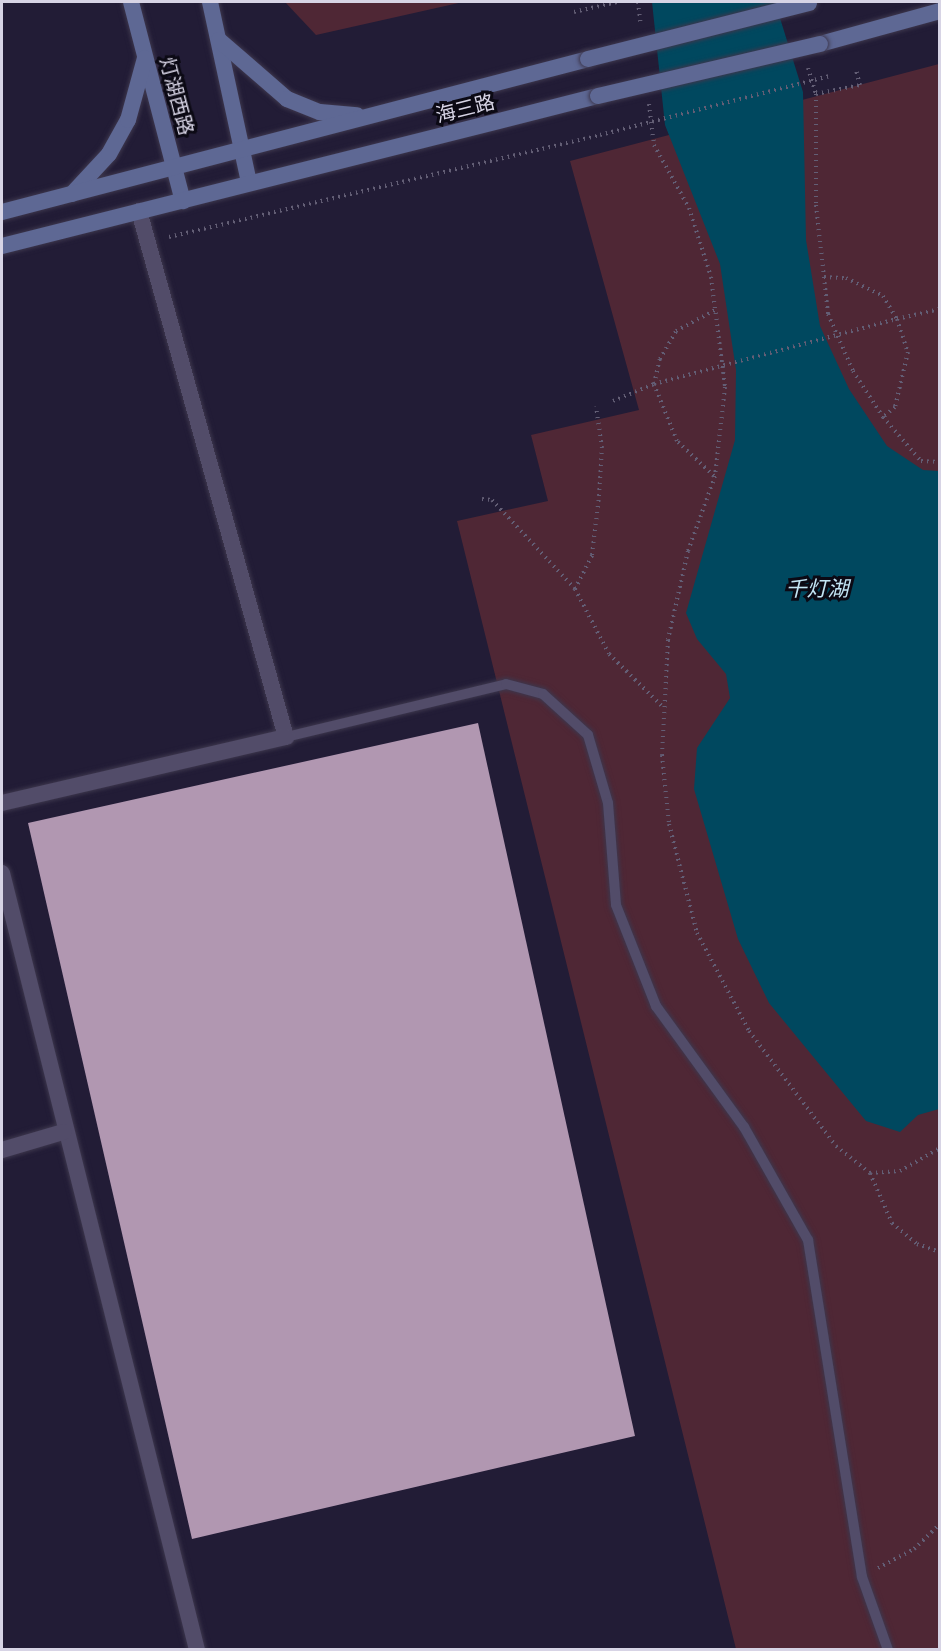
<!DOCTYPE html>
<html>
<head>
<meta charset="utf-8">
<style>
  body { margin:0 }
  #map { position:relative; width:941px; height:1651px; overflow:hidden; background:#221c36; font-family:"Golos Text","Noto Sans SC",sans-serif }
  div>[style] { position:absolute }
  [style*='--x'] { left:calc(var(--x)*1px); top:calc(var(--y)*1px); width:calc(var(--w)*1px); rotate:calc(var(--a)*1deg) }
  .green>* { inset:0; background:#4f2735 }
  .water>* { inset:0; background:#00485f }
  .building>* { inset:0; background:#b197b1 }
  .path>* { height:4px; margin-top:-2px; transform-origin:0; background:repeating-linear-gradient(90deg,#635e75 0 1.5px,transparent 0 6px) }
  .roads { filter:drop-shadow(0 0 2px #3d374d) drop-shadow(0 0 2px #3d374d) }
  .service>* { height:10px; margin:-5px; padding:0 5px; transform-origin:5px; border-radius:5px; background:#524c69 }
  .minor>* { height:16px; margin:-8px; padding:0 8px; transform-origin:8px; border-radius:8px; background:#524c69 }
  .tertiary>* { height:16px; margin:-8px; padding:0 8px; transform-origin:8px; border-radius:8px; background:#524c69 }
  .secondary>* { height:16px; margin:-8px; padding:0 8px; transform-origin:8px; border-radius:8px; background:#5e6894 }
  .path-bridge>* { height:4px; margin-top:-2px; transform-origin:0; background:repeating-linear-gradient(90deg,#635e75 0 1.5px,transparent 0 6px) }
  .bridges { filter:drop-shadow(0 0 2px #3d374d) drop-shadow(0 0 2px #3d374d) }
  .secondary-bridge>* { height:16px; margin:-8px; padding:0 8px; transform-origin:8px; border-radius:8px; background:#5e6894 }
  span { translate:-50% -50%; white-space:nowrap; text-align:center; line-height:1.15; -webkit-text-stroke:6px #0b0914; paint-order:stroke }
  .street-label { font-size:20px; color:#d7d4e5 }
  .water-label { font-size:21px; color:#c3e5f5; font-style:italic }
  .frame { position:absolute; inset:0; border:3px solid #d7d4e5; pointer-events:none }
</style>
</head>
<body>
<div id="map">
  <div class="green">
    <i style="clip-path:polygon(285px 2px,463px 2px,316px 35px)"></i>
    <i style="clip-path:polygon(939px 64px,939px 1649px,736px 1649px,457px 521px,548px 501px,531px 435px,639px 410px,570px 161px)"></i>
  </div>
  <div class="water">
    <i style="clip-path:polygon(652px 2px,775px 2px,803px 92px,806px 240px,820px 326px,849px 389px,887px 446px,923px 470px,939px 471px,939px 1109px,918px 1115px,900px 1132px,866px 1121px,769px 1003px,738px 939px,694px 789px,697px 748px,730px 698px,726px 674px,697px 639px,686px 613px,735px 440px,736px 370px,720px 264px,665px 125px)"></i>
  </div>
  <div class="building">
    <i style="clip-path:polygon(478px 723px,635px 1436px,192px 1539px,28px 823px)"></i>
  </div>
  <div class="path">
    <i style="--x:638;--y:2;--w:23;--a:83"></i>
    <i style="--x:574;--y:12;--w:44;--a:-13.1"></i>
    <i style="--x:808;--y:68;--w:27;--a:73"></i>
    <i style="--x:816;--y:94;--w:111;--a:90"></i>
    <i style="--x:816;--y:205;--w:110;--a:83.7"></i>
    <i style="--x:828;--y:314;--w:62;--a:66.3"></i>
    <i style="--x:853;--y:371;--w:55;--a:56.9"></i>
    <i style="--x:883;--y:417;--w:58;--a:49.2"></i>
    <i style="--x:921;--y:461;--w:19;--a:3"></i>
    <i style="--x:816;--y:94;--w:45;--a:-11.6"></i>
    <i style="--x:860;--y:85;--w:16;--a:-105"></i>
    <i style="--x:649;--y:104;--w:41;--a:83"></i>
    <i style="--x:654;--y:145;--w:72;--a:60.9"></i>
    <i style="--x:689;--y:208;--w:72;--a:72.3"></i>
    <i style="--x:711;--y:277;--w:111;--a:82.7"></i>
    <i style="--x:725;--y:387;--w:90;--a:96.4"></i>
    <i style="--x:715;--y:476;--w:80;--a:109.8"></i>
    <i style="--x:688;--y:551;--w:91;--a:102.7"></i>
    <i style="--x:668;--y:640;--w:115;--a:93"></i>
    <i style="--x:662;--y:755;--w:69;--a:84.2"></i>
    <i style="--x:669;--y:824;--w:113;--a:75.6"></i>
    <i style="--x:697;--y:933;--w:111;--a:62"></i>
    <i style="--x:749;--y:1031;--w:144;--a:52.9"></i>
    <i style="--x:836;--y:1146;--w:43;--a:38.5"></i>
    <i style="--x:870;--y:1173;--w:30;--a:-4"></i>
    <i style="--x:900;--y:1171;--w:46;--a:-29.9"></i>
    <i style="--x:169;--y:237;--w:443;--a:-13.3"></i>
    <i style="--x:824;--y:277;--w:22;--a:3"></i>
    <i style="--x:846;--y:278;--w:41;--a:25.9"></i>
    <i style="--x:883;--y:296;--w:27;--a:59"></i>
    <i style="--x:897;--y:319;--w:35;--a:72"></i>
    <i style="--x:908;--y:352;--w:57;--a:103.3"></i>
    <i style="--x:895;--y:407;--w:16;--a:140"></i>
    <i style="--x:897;--y:319;--w:44;--a:-13.1"></i>
    <i style="--x:613;--y:401;--w:44;--a:-22.5"></i>
    <i style="--x:714;--y:476;--w:51;--a:-136.6"></i>
    <i style="--x:677;--y:441;--w:61;--a:-112"></i>
    <i style="--x:654;--y:384;--w:26;--a:-77"></i>
    <i style="--x:660;--y:359;--w:32;--a:-60"></i>
    <i style="--x:676;--y:331;--w:47;--a:-28.2"></i>
    <i style="--x:482;--y:499;--w:10;--a:6"></i>
    <i style="--x:492;--y:500;--w:122;--a:47"></i>
    <i style="--x:575;--y:589;--w:73;--a:62.4"></i>
    <i style="--x:609;--y:654;--w:77;--a:44.5"></i>
    <i style="--x:575;--y:589;--w:38;--a:-63"></i>
    <i style="--x:592;--y:555;--w:59;--a:-83.2"></i>
    <i style="--x:599;--y:496;--w:48;--a:-86.4"></i>
    <i style="--x:602;--y:448;--w:42;--a:-98.1"></i>
    <i style="--x:870;--y:1173;--w:55;--a:66.3"></i>
    <i style="--x:892;--y:1223;--w:33;--a:40"></i>
    <i style="--x:917;--y:1244;--w:24;--a:19"></i>
    <i style="--x:878;--y:1568;--w:41;--a:-27.8"></i>
    <i style="--x:914;--y:1549;--w:36;--a:-44"></i>
  </div>
  <div class="roads">
    <div class="service">
      <i style="--x:286;--y:737;--w:226;--a:-13.5"></i>
      <i style="--x:506;--y:684;--w:38;--a:15"></i>
      <i style="--x:543;--y:694;--w:61;--a:42.3"></i>
      <i style="--x:588;--y:735;--w:71;--a:73.6"></i>
      <i style="--x:608;--y:803;--w:102;--a:85.5"></i>
      <i style="--x:616;--y:905;--w:109;--a:68.4"></i>
      <i style="--x:656;--y:1006;--w:150;--a:54"></i>
      <i style="--x:744;--y:1127;--w:130;--a:60.5"></i>
      <i style="--x:808;--y:1240;--w:341;--a:80.9"></i>
      <i style="--x:862;--y:1577;--w:77;--a:70.4"></i>
    </div>
    <div class="minor">
      <i style="--x:139;--y:211;--w:546;--a:74.39"></i>
    </div>
    <div class="tertiary">
      <i style="--x:2;--y:803;--w:292;--a:-13.1"></i>
      <i style="--x:2;--y:873;--w:801;--a:75.91"></i>
      <i style="--x:2;--y:1150;--w:64;--a:-16.4"></i>
    </div>
    <div class="secondary">
      <i style="--x:131;--y:2;--w:206;--a:75.4"></i>
      <i style="--x:210;--y:2;--w:185;--a:77.8"></i>
      <i style="--x:219;--y:40;--w:90;--a:40.9"></i>
      <i style="--x:287;--y:99;--w:35;--a:22"></i>
      <i style="--x:320;--y:112;--w:37;--a:5"></i>
      <i style="--x:820;--y:44;--w:124;--a:-15.4"></i>
      <i style="--x:72;--y:194;--w:54;--a:-47.2"></i>
      <i style="--x:109;--y:154;--w:39;--a:-61"></i>
      <i style="--x:128;--y:120;--w:64;--a:-74.7"></i>
      <i style="--x:2;--y:212;--w:606;--a:-14.63"></i>
      <i style="--x:2;--y:246;--w:615;--a:-14.13"></i>
    </div>
  </div>
  <div class="path-bridge">
    <i style="--x:600;--y:135;--w:237;--a:-14.4"></i>
    <i style="--x:654;--y:384;--w:252;--a:-15"></i>
  </div>
  <div class="bridges">
    <div class="secondary-bridge">
      <i style="--x:588;--y:59;--w:228;--a:-14.2"></i>
      <i style="--x:598;--y:96;--w:228;--a:-13.2"></i>
    </div>
  </div>
  <div class="street-label">
    <span style="left:177px;top:96px;rotate:75deg">灯湖西路</span>
    <span style="left:465px;top:108px;rotate:-14deg">海三路</span>
  </div>
  <div class="water-label">
    <span style="left:817px;top:588px">千灯湖</span>
  </div>
  <div class="frame"></div>
</div>
</body>
</html>
